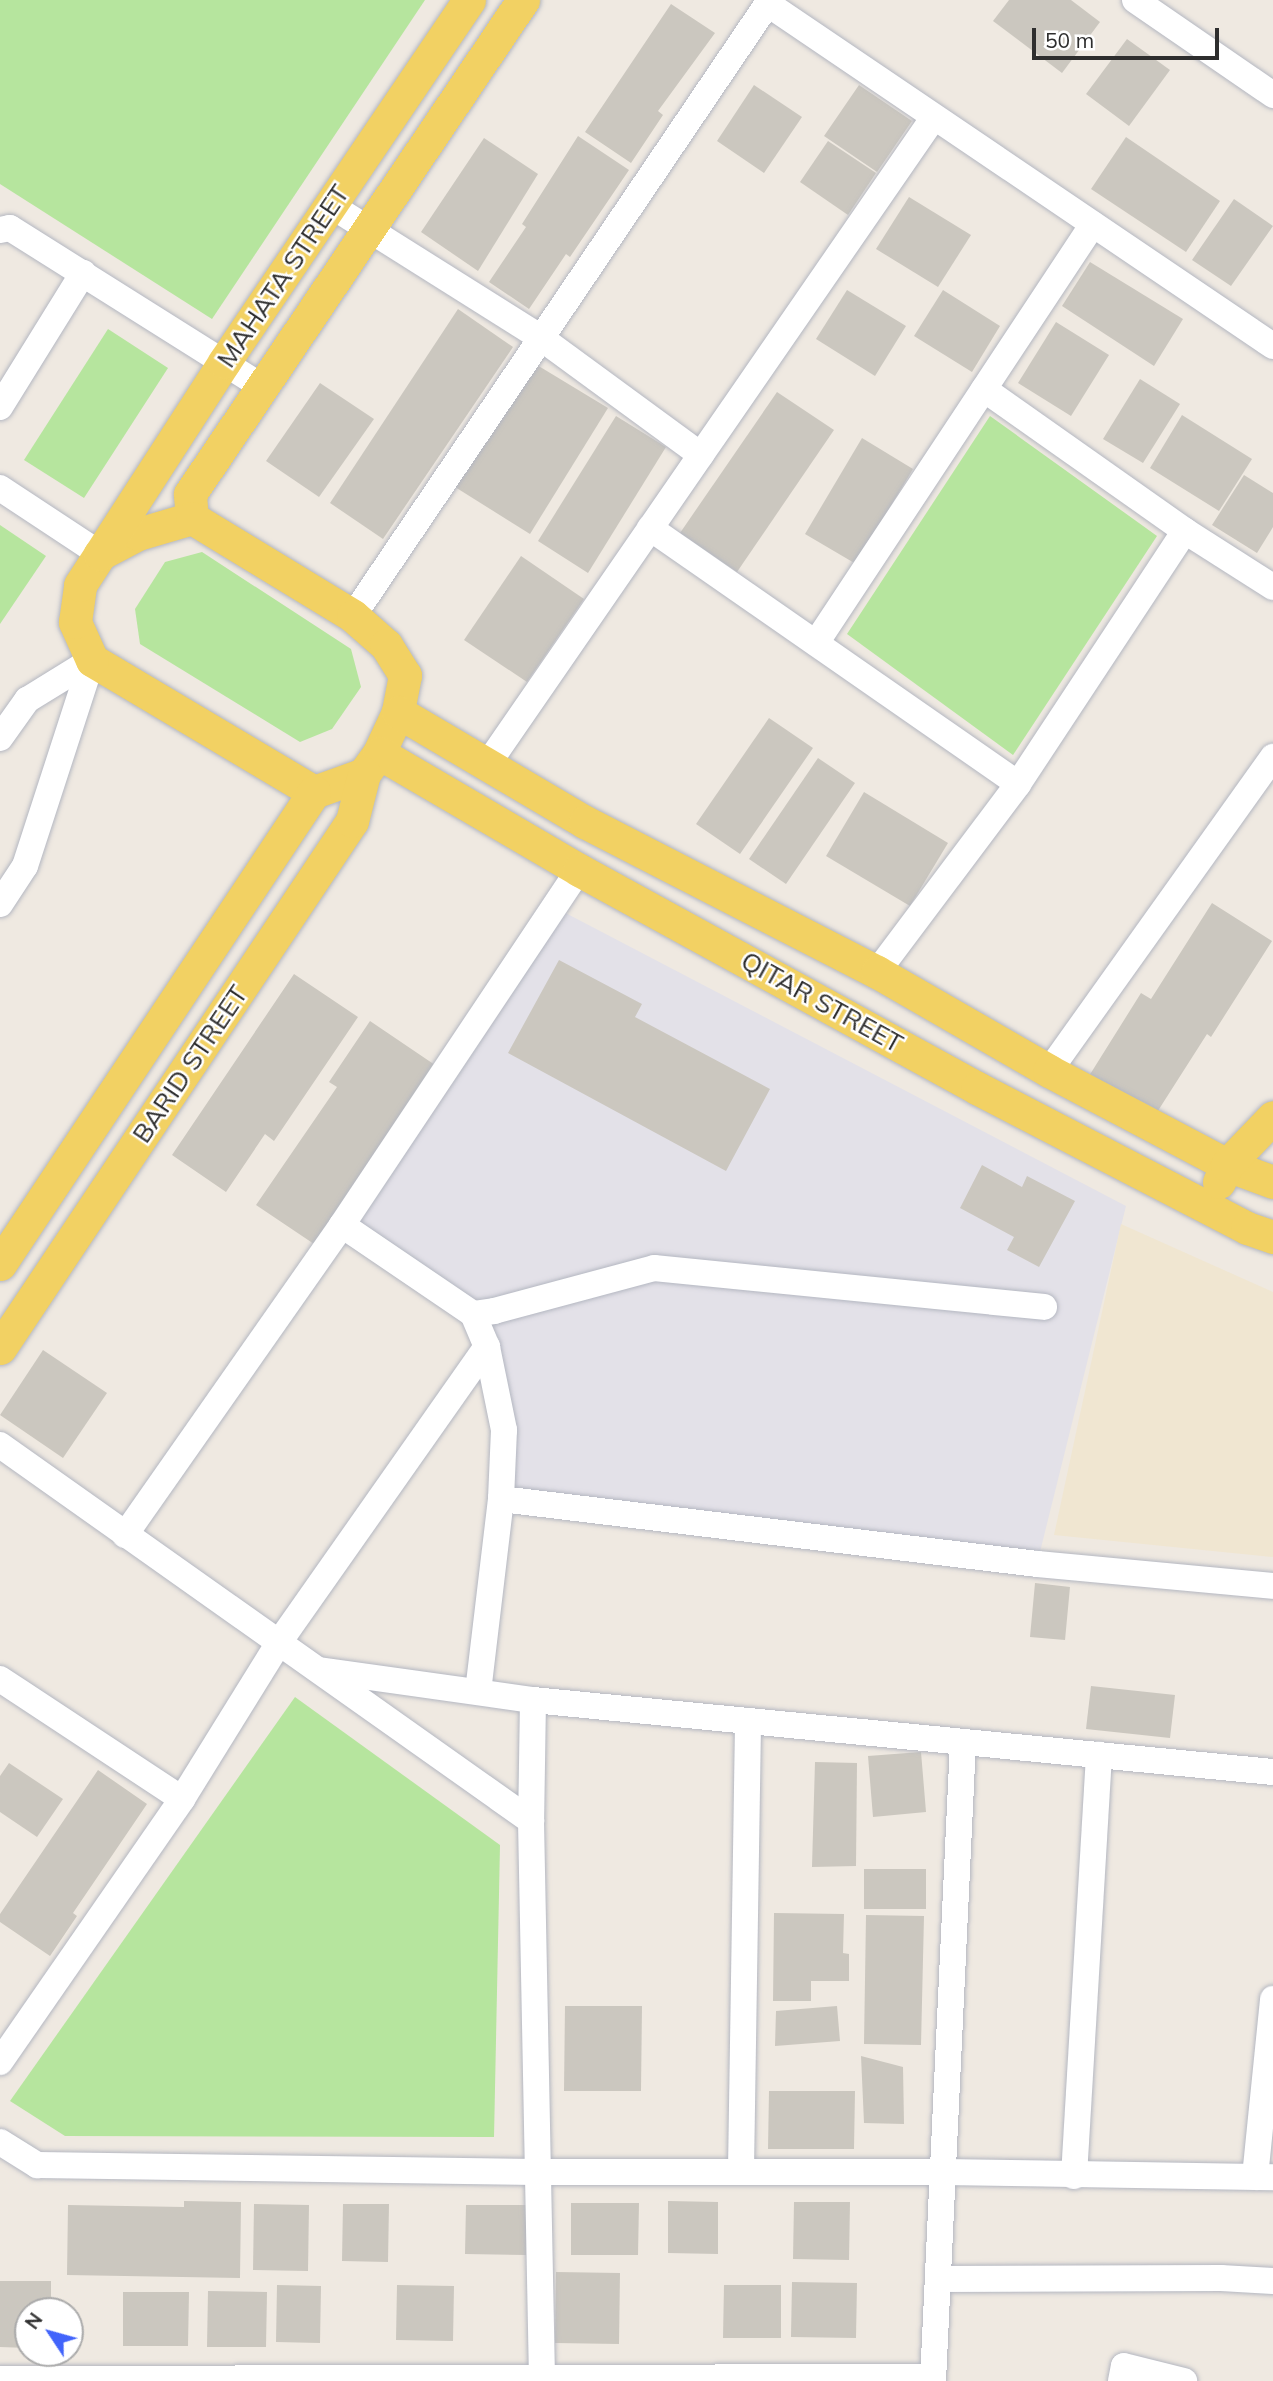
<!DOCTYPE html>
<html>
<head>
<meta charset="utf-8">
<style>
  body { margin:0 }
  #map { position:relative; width:1273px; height:2381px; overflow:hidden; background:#efe9e1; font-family:Mulish,sans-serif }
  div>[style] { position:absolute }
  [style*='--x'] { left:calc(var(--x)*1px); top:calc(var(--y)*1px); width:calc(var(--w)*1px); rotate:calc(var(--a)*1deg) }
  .industrial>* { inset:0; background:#e3e1e8 }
  .education>* { inset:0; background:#f0e6d1 }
  .green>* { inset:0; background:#b6e59e }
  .building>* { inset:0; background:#cbc7bf }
  .roads { filter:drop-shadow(0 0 2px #b4b7c1) drop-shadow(0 0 2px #b4b7c1) }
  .minor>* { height:26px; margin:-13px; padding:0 13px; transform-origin:13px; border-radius:13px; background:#fff }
  .major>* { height:33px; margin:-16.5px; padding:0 16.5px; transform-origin:16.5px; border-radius:16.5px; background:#f2d163 }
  span { translate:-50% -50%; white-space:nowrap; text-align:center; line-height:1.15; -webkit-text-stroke:5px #fff; paint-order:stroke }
  .street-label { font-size:26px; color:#2e2e2e }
  .north { position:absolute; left:14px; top:2297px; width:70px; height:70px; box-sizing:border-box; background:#fff; border:2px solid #ababab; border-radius:50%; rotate:306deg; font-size:19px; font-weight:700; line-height:28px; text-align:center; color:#2e2e2e }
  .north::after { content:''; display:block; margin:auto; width:24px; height:32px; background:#4264fb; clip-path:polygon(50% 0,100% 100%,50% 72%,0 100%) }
  .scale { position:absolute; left:1032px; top:28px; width:187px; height:32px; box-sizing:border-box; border:4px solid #2e2e2e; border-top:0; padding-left:9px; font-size:21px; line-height:24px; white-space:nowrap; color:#2e2e2e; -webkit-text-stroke:5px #fff; paint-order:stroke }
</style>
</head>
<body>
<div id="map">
  <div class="industrial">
    <i style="clip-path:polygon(556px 908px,1126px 1206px,1037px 1564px,501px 1499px,504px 1429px,473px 1314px,342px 1225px)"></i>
  </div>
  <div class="education">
    <i style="clip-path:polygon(1121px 1224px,1273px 1292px,1273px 1557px,1054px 1535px)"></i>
  </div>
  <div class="green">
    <i style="clip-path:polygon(0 0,425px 0,212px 319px,0 184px)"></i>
    <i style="clip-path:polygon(108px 329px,168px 368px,84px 498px,24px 460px)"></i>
    <i style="clip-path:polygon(990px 416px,1157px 536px,1013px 755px,847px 634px)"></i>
    <i style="clip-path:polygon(0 525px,46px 556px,0 624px)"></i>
    <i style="clip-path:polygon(202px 552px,351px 649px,361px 687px,332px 729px,300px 742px,140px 644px,135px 609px,165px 562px)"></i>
    <i style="clip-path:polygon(295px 1697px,500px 1845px,494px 2137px,65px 2136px,10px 2101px)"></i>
  </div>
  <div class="building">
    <i style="clip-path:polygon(1009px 0,1071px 0,1100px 22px,1062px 73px,993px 21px)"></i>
    <i style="clip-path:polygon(671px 4px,715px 33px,658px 111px,663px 115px,631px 163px,585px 132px)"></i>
    <i style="clip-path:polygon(1127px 39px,1170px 70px,1129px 126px,1086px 94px)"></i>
    <i style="clip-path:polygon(754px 85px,802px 117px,764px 173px,717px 141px)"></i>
    <i style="clip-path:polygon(859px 85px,912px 121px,877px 172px,824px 136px)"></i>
    <i style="clip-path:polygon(578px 136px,629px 170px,570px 257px,566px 254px,529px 309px,489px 282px,526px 227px,522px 224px)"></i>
    <i style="clip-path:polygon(1126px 137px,1220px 201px,1186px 252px,1091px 189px)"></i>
    <i style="clip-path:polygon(484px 138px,538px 174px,478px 271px,421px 232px)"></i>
    <i style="clip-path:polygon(828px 141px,876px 173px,848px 215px,800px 182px)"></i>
    <i style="clip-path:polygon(909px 197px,971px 235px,938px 287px,876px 249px)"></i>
    <i style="clip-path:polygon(1234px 199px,1273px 226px,1231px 286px,1192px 260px)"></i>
    <i style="clip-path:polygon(1090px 262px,1183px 319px,1154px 366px,1062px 306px)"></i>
    <i style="clip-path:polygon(847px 290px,906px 326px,875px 376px,816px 339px)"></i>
    <i style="clip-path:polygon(943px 290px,1000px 326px,972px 372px,914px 336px)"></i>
    <i style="clip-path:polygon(458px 309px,513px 347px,383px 539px,330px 503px)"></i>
    <i style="clip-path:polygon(1056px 322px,1109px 355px,1071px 416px,1018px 383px)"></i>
    <i style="clip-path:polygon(532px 362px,608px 408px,530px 534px,455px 487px)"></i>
    <i style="clip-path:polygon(1140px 379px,1180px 404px,1143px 463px,1103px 439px)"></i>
    <i style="clip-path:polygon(320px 383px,374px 419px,319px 497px,266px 461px)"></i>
    <i style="clip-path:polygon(777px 392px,834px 430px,737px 572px,680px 533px)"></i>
    <i style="clip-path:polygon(1182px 415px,1252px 459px,1219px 511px,1150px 468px)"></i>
    <i style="clip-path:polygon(616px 416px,666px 447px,588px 573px,538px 541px)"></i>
    <i style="clip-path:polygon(862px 438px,913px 469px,856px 564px,805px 534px)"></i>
    <i style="clip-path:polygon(1244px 475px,1273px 493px,1273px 527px,1257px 553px,1212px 525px)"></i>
    <i style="clip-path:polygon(521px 556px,584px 599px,527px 682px,464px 640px)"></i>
    <i style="clip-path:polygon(769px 718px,813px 748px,740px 854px,696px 824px)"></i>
    <i style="clip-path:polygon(818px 758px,855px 783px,786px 884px,749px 859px)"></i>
    <i style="clip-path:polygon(864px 792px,948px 843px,910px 906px,826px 856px)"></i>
    <i style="clip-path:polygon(1212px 903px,1272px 941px,1211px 1037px,1207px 1034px,1154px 1117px,1089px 1076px,1141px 993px,1151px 999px)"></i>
    <i style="clip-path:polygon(559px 960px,642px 1004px,635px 1017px,770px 1089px,726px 1171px,508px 1053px)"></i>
    <i style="clip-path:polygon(294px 974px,358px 1017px,274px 1141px,265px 1134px,226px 1192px,172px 1155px)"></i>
    <i style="clip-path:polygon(370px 1021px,435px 1065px,314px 1244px,256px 1205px,337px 1087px,329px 1082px)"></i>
    <i style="clip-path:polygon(982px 1165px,1022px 1187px,1027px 1176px,1075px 1201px,1039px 1267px,1007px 1250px,1014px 1237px,960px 1208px)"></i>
    <i style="clip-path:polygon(43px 1350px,107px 1393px,63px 1458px,0 1415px)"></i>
    <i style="clip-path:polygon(1035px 1583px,1070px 1587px,1065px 1640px,1030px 1637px)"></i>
    <i style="clip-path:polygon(1091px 1686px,1175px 1695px,1170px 1738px,1086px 1729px)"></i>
    <i style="clip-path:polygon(921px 1752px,926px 1812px,873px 1817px,868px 1756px)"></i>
    <i style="clip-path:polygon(815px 1762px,857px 1763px,856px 1866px,812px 1867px)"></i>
    <i style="clip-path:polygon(9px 1763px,63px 1799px,37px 1837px,0 1812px,0 1776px)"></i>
    <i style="clip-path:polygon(98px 1770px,147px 1804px,73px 1913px,77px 1916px,50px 1956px,0 1922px,0 1914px)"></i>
    <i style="clip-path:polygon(864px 1869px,926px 1869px,926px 1909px,864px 1909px)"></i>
    <i style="clip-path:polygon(774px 1913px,844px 1914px,843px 1953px,849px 1954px,849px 1981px,811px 1981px,811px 2001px,773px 2001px)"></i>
    <i style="clip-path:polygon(866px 1915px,924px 1916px,921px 2045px,864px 2044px)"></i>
    <i style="clip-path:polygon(565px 2006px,642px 2006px,641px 2091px,564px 2091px)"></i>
    <i style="clip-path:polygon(837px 2006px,840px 2041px,775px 2046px,776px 2011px)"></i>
    <i style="clip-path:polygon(861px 2056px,903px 2067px,904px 2124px,864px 2123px)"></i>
    <i style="clip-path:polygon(769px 2091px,855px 2091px,854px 2149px,768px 2149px)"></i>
    <i style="clip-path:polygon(184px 2201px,241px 2202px,240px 2278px,67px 2275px,68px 2205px,184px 2207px)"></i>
    <i style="clip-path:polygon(668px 2201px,718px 2202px,718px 2254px,668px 2253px)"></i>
    <i style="clip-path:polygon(794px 2202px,850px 2202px,849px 2260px,793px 2259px)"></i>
    <i style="clip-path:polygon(571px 2203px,639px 2203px,638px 2255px,571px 2255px)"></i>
    <i style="clip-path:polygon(254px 2204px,309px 2205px,308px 2271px,253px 2270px)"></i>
    <i style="clip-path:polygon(343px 2204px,389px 2204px,388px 2262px,342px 2261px)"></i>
    <i style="clip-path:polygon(466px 2205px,527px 2205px,526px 2255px,465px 2254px)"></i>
    <i style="clip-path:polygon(556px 2272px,620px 2273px,619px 2344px,555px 2343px)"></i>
    <i style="clip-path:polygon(0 2281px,51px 2281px,51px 2311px,28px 2311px,28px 2348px,0 2347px)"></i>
    <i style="clip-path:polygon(792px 2282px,857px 2283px,856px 2338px,791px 2337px)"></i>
    <i style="clip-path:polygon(277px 2285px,321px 2286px,320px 2343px,276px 2342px)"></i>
    <i style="clip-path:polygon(397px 2285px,454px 2286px,453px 2341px,396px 2340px)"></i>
    <i style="clip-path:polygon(724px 2285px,781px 2285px,781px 2338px,723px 2338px)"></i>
    <i style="clip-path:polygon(208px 2291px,267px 2292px,266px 2347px,207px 2347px)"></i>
    <i style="clip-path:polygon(123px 2292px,189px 2292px,188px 2346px,123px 2346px)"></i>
  </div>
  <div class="roads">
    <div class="minor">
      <i style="--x:1135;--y:0;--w:168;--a:34.5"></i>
      <i style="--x:768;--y:4;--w:610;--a:34.11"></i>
      <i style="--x:330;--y:205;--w:249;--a:32.2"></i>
      <i style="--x:541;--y:338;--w:198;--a:36.2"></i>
      <i style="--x:0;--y:230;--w:10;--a:-11"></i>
      <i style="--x:10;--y:228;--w:298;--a:32.2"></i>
      <i style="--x:984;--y:389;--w:246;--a:35.2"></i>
      <i style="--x:1185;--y:531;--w:104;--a:32.5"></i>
      <i style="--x:0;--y:407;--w:158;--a:-58.2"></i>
      <i style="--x:0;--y:488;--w:120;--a:33.4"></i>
      <i style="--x:650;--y:528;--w:448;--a:34.8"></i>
      <i style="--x:353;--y:616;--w:744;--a:-55.9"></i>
      <i style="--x:816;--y:643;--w:502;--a:-56.53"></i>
      <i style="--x:0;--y:738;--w:47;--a:-54.6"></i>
      <i style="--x:27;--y:700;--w:76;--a:-31.6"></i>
      <i style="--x:487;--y:765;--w:787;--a:-55.4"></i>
      <i style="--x:0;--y:904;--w:45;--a:-56.7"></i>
      <i style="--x:25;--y:866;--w:217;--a:-72"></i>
      <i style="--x:877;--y:972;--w:235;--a:-53.1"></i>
      <i style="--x:1018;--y:784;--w:303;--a:-56.6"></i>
      <i style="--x:1049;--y:1071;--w:386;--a:-54.5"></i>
      <i style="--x:342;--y:1225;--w:158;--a:34.2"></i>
      <i style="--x:473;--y:1314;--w:36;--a:67"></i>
      <i style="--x:487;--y:1347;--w:85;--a:78.4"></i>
      <i style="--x:504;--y:1430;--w:69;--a:92.5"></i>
      <i style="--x:501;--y:1499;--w:193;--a:96.8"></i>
      <i style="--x:473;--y:1314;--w:21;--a:-8"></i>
      <i style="--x:494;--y:1311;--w:166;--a:-15"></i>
      <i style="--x:654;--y:1268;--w:392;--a:5.7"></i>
      <i style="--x:0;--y:1445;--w:651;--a:35.3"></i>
      <i style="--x:501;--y:1499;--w:540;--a:6.91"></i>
      <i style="--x:1037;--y:1564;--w:237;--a:5.3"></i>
      <i style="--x:125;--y:1535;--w:378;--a:-55"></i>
      <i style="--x:342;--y:1225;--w:427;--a:-56.3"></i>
      <i style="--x:319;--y:1670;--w:216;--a:8"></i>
      <i style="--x:533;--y:1700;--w:743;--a:5.56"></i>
      <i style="--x:0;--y:1679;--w:218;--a:33.4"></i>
      <i style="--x:533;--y:1700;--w:121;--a:90.9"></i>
      <i style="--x:531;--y:1821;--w:560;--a:88.87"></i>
      <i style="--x:0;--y:2062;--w:320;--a:-55.3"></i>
      <i style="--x:182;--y:1799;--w:186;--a:-58.2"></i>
      <i style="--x:280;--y:1641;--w:360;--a:-54.9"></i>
      <i style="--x:0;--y:2142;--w:44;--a:31.9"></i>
      <i style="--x:37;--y:2165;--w:502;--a:0.8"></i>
      <i style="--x:539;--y:2172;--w:404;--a:0"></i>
      <i style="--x:943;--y:2172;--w:330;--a:0.9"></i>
      <i style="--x:741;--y:2170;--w:449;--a:-89.1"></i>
      <i style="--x:1074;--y:2176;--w:422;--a:-86.6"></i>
      <i style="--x:1255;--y:2177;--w:179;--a:-84.2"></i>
      <i style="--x:938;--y:2279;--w:283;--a:-0.2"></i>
      <i style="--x:1221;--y:2278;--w:52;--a:3.3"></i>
      <i style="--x:0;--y:2379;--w:933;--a:-0.12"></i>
      <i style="--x:933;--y:2381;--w:640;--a:-87.31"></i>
      <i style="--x:1121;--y:2381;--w:15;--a:-79"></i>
      <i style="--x:1124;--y:2366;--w:62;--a:14"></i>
    </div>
    <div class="major">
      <i style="--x:192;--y:518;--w:24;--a:-95"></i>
      <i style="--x:190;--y:494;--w:596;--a:-56.02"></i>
      <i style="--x:100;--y:554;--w:43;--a:-27.8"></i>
      <i style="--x:138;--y:534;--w:56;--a:-16.5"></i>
      <i style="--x:192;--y:518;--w:188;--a:31.3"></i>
      <i style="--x:353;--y:616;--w:44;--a:41.3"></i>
      <i style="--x:386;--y:645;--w:36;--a:58"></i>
      <i style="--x:405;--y:675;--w:38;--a:101"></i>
      <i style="--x:398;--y:712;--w:45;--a:114.9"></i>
      <i style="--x:379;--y:753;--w:26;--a:126"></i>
      <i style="--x:364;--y:774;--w:53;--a:160.2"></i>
      <i style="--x:314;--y:792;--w:258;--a:-149.3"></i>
      <i style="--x:92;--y:660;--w:42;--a:-114.1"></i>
      <i style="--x:75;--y:622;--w:37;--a:-82"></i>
      <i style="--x:80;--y:585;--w:37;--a:-57"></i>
      <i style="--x:100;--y:554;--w:229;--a:-57.1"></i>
      <i style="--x:224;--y:362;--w:437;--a:-55.9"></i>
      <i style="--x:398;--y:712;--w:217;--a:30.5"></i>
      <i style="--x:585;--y:822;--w:328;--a:27.2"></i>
      <i style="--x:877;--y:972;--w:198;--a:29.9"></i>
      <i style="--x:1049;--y:1071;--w:201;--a:27.8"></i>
      <i style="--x:1227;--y:1165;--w:49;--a:20.3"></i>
      <i style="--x:379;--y:753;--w:232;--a:30.3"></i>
      <i style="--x:579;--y:870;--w:454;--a:28.7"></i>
      <i style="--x:977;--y:1088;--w:304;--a:27.4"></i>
      <i style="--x:1247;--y:1228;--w:28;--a:19"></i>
      <i style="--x:1219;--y:1182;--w:19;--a:-65"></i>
      <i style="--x:1227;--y:1165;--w:66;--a:-46.2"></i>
      <i style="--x:0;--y:1264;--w:567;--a:-56.37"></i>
      <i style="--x:0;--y:1348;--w:634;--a:-56.26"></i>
      <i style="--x:352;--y:821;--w:49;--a:-75.7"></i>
    </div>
  </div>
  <div class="street-label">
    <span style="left:283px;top:276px;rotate:-56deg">MAHATA STREET</span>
    <span style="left:822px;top:1002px;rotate:29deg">QITAR STREET</span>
    <span style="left:190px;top:1064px;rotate:-56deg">BARID STREET</span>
  </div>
  <div class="north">N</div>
  <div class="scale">50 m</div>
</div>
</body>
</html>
